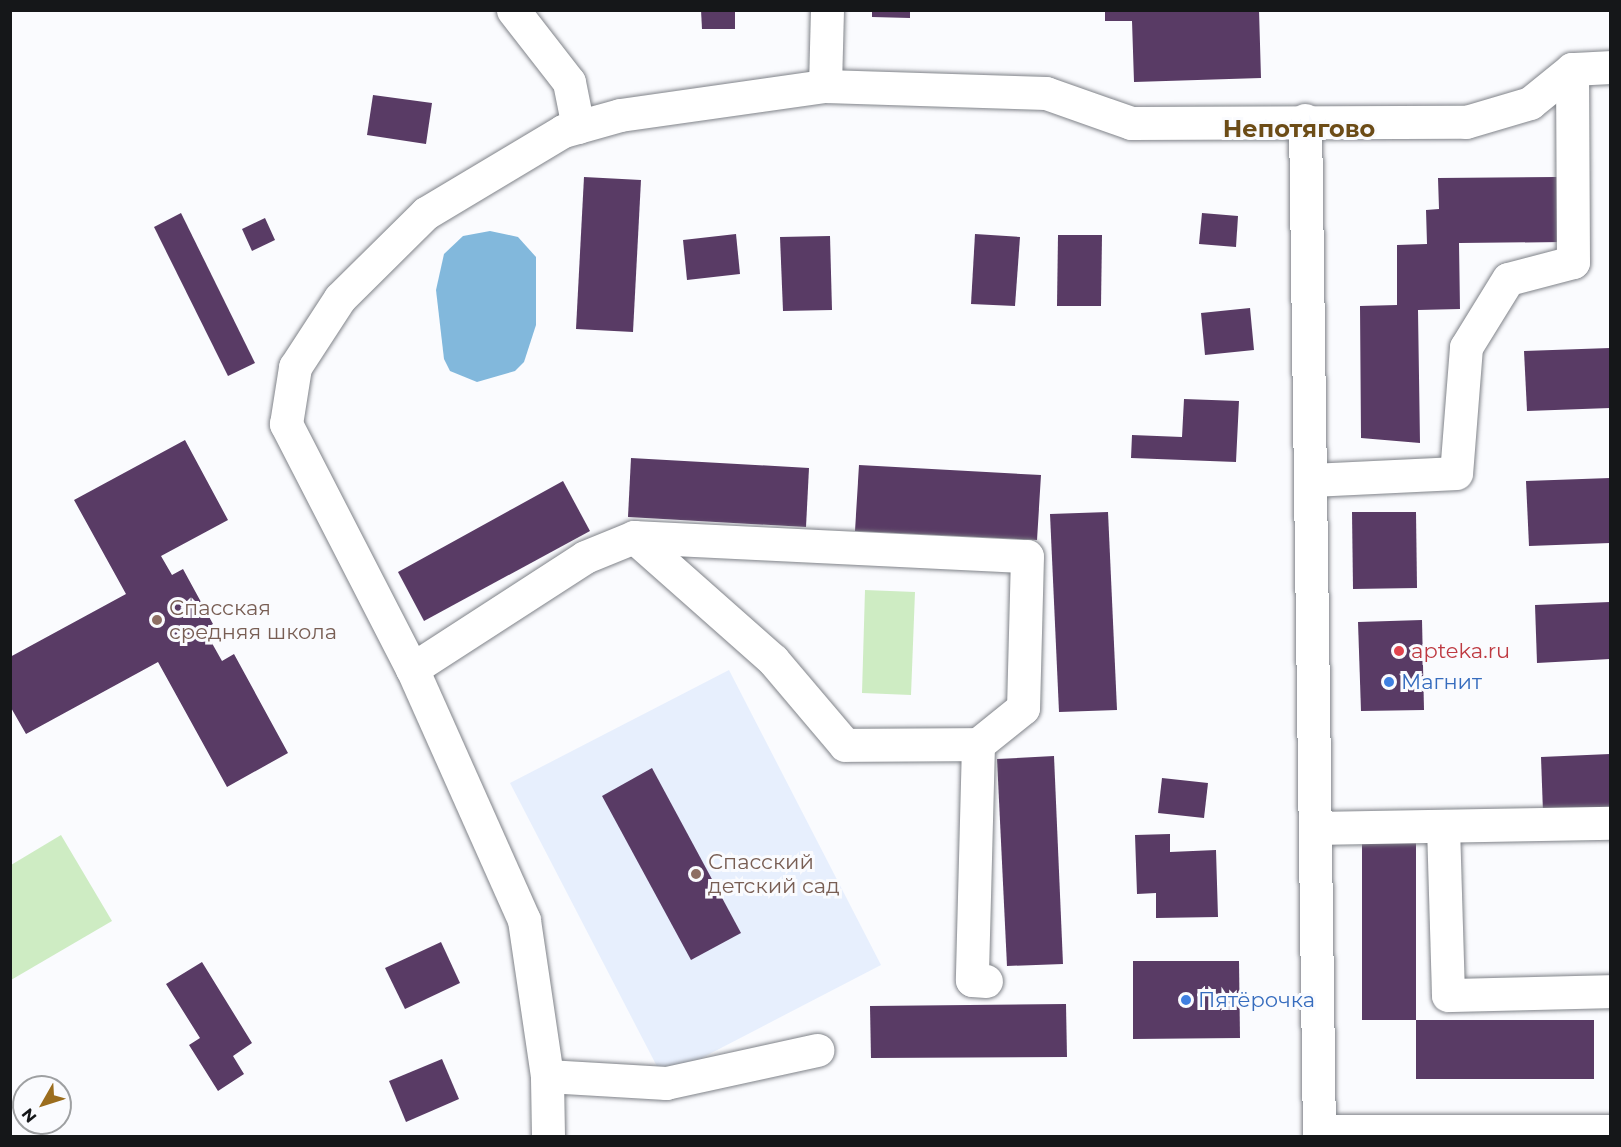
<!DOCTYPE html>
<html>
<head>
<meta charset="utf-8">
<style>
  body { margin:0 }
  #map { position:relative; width:1621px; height:1147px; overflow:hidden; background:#fafbfe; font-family:Montserrat,sans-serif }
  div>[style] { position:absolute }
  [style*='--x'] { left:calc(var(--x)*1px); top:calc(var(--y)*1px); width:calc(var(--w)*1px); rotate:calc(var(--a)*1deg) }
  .built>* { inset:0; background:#e7effd }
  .green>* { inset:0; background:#ceecc3 }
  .water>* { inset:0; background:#82b8dc }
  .building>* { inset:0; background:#593b65 }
  .roads { filter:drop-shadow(0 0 2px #808389) drop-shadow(0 0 2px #808389) }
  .minor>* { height:33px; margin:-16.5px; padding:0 16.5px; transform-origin:16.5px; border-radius:16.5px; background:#fff }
  .dots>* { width:16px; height:16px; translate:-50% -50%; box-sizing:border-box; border:3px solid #fafbfe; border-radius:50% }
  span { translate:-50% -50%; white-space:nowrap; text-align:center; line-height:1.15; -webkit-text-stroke:6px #fafbfe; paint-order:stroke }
  .education-label { font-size:21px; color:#785e54 }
  .left { translate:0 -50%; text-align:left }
  .health-label { font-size:21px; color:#be3a42 }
  .shop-label { font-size:21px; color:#366cbe }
  .quarter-label { font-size:24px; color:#6c4c17; font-weight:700 }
  .frame { position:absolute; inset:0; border:12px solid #151719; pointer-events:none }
  .north { position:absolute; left:12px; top:1075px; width:60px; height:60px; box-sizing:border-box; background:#fafbfe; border:2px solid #9ea0a2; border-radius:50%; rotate:231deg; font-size:16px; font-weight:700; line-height:24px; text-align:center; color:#151719 }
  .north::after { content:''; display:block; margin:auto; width:21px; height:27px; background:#9b6d1e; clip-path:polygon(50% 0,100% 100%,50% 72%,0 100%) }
</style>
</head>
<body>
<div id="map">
  <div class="built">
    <i style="clip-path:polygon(729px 670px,881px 965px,663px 1078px,510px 783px)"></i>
  </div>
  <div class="green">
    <i style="clip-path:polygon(865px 590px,915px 592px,911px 695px,862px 693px)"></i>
    <i style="clip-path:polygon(61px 835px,112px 921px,11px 980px,11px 865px)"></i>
  </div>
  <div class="water">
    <i style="clip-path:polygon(490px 231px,518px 237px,536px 257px,536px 325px,524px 362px,515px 371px,477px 382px,450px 371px,444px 359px,436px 290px,444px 254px,463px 236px)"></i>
  </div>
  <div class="building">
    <i style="clip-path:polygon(701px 10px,735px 10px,735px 29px,702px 29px)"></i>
    <i style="clip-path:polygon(872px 10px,910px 10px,910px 18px,872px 17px)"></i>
    <i style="clip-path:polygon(1105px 10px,1259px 10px,1261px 78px,1134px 82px,1132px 21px,1105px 21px)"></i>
    <i style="clip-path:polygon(373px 95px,432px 103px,426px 144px,367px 135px)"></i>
    <i style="clip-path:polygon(584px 177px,641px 180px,633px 332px,576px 329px)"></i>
    <i style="clip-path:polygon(1557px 177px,1563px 242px,1459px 243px,1460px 309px,1418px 310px,1420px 443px,1361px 438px,1360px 306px,1397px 305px,1397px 245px,1427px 244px,1426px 210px,1439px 209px,1438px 178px)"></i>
    <i style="clip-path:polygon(181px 213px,255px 363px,228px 376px,154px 227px)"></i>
    <i style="clip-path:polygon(1202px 213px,1238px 216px,1236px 247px,1199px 244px)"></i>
    <i style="clip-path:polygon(265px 218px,275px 240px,252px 251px,242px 229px)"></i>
    <i style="clip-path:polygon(736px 234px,740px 274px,687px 280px,683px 240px)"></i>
    <i style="clip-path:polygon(975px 234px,1020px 237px,1015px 306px,971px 304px)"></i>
    <i style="clip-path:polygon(1058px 235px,1102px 235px,1101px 306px,1057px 306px)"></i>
    <i style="clip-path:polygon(830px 236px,832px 310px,783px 311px,780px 237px)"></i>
    <i style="clip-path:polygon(1250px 308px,1254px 350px,1205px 355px,1201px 313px)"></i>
    <i style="clip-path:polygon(1610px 348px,1610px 408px,1527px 411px,1524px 351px)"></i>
    <i style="clip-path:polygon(1184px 399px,1239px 401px,1236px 462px,1131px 458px,1132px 435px,1182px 437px)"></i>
    <i style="clip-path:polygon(185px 440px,228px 520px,161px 556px,172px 575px,183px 569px,213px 624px,204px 629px,222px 661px,234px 654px,288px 753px,227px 787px,158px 662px,26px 734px,10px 706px,10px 657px,126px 594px,74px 500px)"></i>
    <i style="clip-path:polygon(631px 458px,809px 468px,806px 527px,628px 517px)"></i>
    <i style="clip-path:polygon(859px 465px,1041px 475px,1037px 540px,855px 531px)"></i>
    <i style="clip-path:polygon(1610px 478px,1610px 543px,1529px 546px,1526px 481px)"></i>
    <i style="clip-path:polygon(563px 481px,590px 531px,424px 621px,398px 572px)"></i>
    <i style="clip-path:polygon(1108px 512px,1117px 710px,1059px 712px,1050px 514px)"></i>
    <i style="clip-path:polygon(1352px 512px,1416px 512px,1417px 588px,1353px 589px)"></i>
    <i style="clip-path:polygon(1610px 602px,1610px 659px,1537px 663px,1535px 605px)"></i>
    <i style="clip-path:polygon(1422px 620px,1424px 710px,1361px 711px,1358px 622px)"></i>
    <i style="clip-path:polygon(1610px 754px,1610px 809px,1543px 812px,1541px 757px)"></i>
    <i style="clip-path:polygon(1054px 756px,1063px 964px,1007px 966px,997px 759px)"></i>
    <i style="clip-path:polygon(652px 768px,741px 933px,691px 960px,602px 796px)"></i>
    <i style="clip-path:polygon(1162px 778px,1208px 783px,1204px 818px,1158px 813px)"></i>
    <i style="clip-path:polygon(1170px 834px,1170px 852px,1216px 850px,1218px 917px,1156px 918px,1156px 893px,1137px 894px,1135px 835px)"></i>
    <i style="clip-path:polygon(1362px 840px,1416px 840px,1416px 1020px,1362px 1020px)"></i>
    <i style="clip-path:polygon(441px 942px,460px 983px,405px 1009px,385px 968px)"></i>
    <i style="clip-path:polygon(1133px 961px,1239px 961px,1240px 1038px,1133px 1039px)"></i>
    <i style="clip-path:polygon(202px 962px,252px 1043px,233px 1056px,244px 1074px,218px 1091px,189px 1045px,200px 1038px,166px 984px)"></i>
    <i style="clip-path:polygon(1066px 1004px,1067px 1057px,871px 1058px,870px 1006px)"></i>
    <i style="clip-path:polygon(1416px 1020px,1594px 1020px,1594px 1079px,1416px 1079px)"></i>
    <i style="clip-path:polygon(442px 1059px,459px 1099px,406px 1122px,389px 1081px)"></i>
  </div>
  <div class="roads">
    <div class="minor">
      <i style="--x:513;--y:10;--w:91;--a:52.1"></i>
      <i style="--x:569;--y:82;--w:46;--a:78.7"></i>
      <i style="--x:1572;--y:69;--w:38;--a:-3"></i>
      <i style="--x:825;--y:86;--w:76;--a:-88.5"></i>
      <i style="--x:1305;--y:120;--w:1016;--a:89.21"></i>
      <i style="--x:634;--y:537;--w:186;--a:41.5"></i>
      <i style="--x:773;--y:660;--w:111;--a:49.7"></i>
      <i style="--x:845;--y:745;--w:133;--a:-0.4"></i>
      <i style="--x:412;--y:669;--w:206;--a:-32.9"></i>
      <i style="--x:585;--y:557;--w:53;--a:-22.2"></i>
      <i style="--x:634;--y:537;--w:393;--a:2.8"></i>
      <i style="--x:1027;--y:556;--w:152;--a:91.5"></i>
      <i style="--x:1023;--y:708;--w:58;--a:141.3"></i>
      <i style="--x:978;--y:744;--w:236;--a:91.5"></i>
      <i style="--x:972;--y:980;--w:14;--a:4"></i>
      <i style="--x:1443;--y:826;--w:169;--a:88.3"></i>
      <i style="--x:1448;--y:995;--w:162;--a:-1.4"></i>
      <i style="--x:1316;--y:828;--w:294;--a:-1"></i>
      <i style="--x:547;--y:1076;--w:119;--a:3.4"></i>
      <i style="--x:666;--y:1083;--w:155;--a:-12.3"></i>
      <i style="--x:1319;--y:1131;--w:291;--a:0"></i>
      <i style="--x:548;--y:1136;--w:60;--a:-91"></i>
      <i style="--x:547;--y:1076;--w:158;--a:-98.4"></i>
      <i style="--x:524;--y:920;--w:275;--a:-114"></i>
      <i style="--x:412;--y:669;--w:276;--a:-117.2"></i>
      <i style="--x:286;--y:424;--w:58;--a:-81"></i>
      <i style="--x:295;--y:367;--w:82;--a:-56.9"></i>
      <i style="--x:340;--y:298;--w:121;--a:-44.7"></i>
      <i style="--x:426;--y:213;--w:160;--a:-30.9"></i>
      <i style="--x:563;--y:131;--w:59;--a:-15.7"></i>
      <i style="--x:620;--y:115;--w:207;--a:-8.1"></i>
      <i style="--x:825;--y:86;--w:221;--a:1.8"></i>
      <i style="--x:1046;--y:93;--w:90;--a:19.4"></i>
      <i style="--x:1131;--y:123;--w:335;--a:-0.2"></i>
      <i style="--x:1466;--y:122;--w:67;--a:-16.5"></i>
      <i style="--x:1530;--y:103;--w:54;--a:-39"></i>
      <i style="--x:1572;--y:69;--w:193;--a:89.7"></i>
      <i style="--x:1573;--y:262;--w:67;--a:165.3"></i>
      <i style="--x:1508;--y:279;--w:80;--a:121.7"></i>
      <i style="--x:1466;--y:347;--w:126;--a:94.5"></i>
      <i style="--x:1456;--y:473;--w:144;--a:177.2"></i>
    </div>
  </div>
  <div class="dots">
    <i style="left:157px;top:620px;background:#8d6e63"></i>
    <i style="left:1399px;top:651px;background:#e0444e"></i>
    <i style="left:1389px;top:682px;background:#3f7fe0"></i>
    <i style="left:696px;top:874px;background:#8d6e63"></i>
    <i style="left:1186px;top:1000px;background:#3f7fe0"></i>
  </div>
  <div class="education-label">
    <span class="left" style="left:169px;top:620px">Спасская<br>средняя школа</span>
    <span class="left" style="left:708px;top:874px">Спасский<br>детский сад</span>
  </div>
  <div class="health-label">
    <span class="left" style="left:1411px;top:651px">apteka.ru</span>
  </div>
  <div class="shop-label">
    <span class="left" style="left:1401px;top:682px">Магнит</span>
    <span class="left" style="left:1198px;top:1000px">Пятёрочка</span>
  </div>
  <div class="quarter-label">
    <span style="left:1299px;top:129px">Непотягово</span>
  </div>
  <div class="frame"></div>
  <div class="north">N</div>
</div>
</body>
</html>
